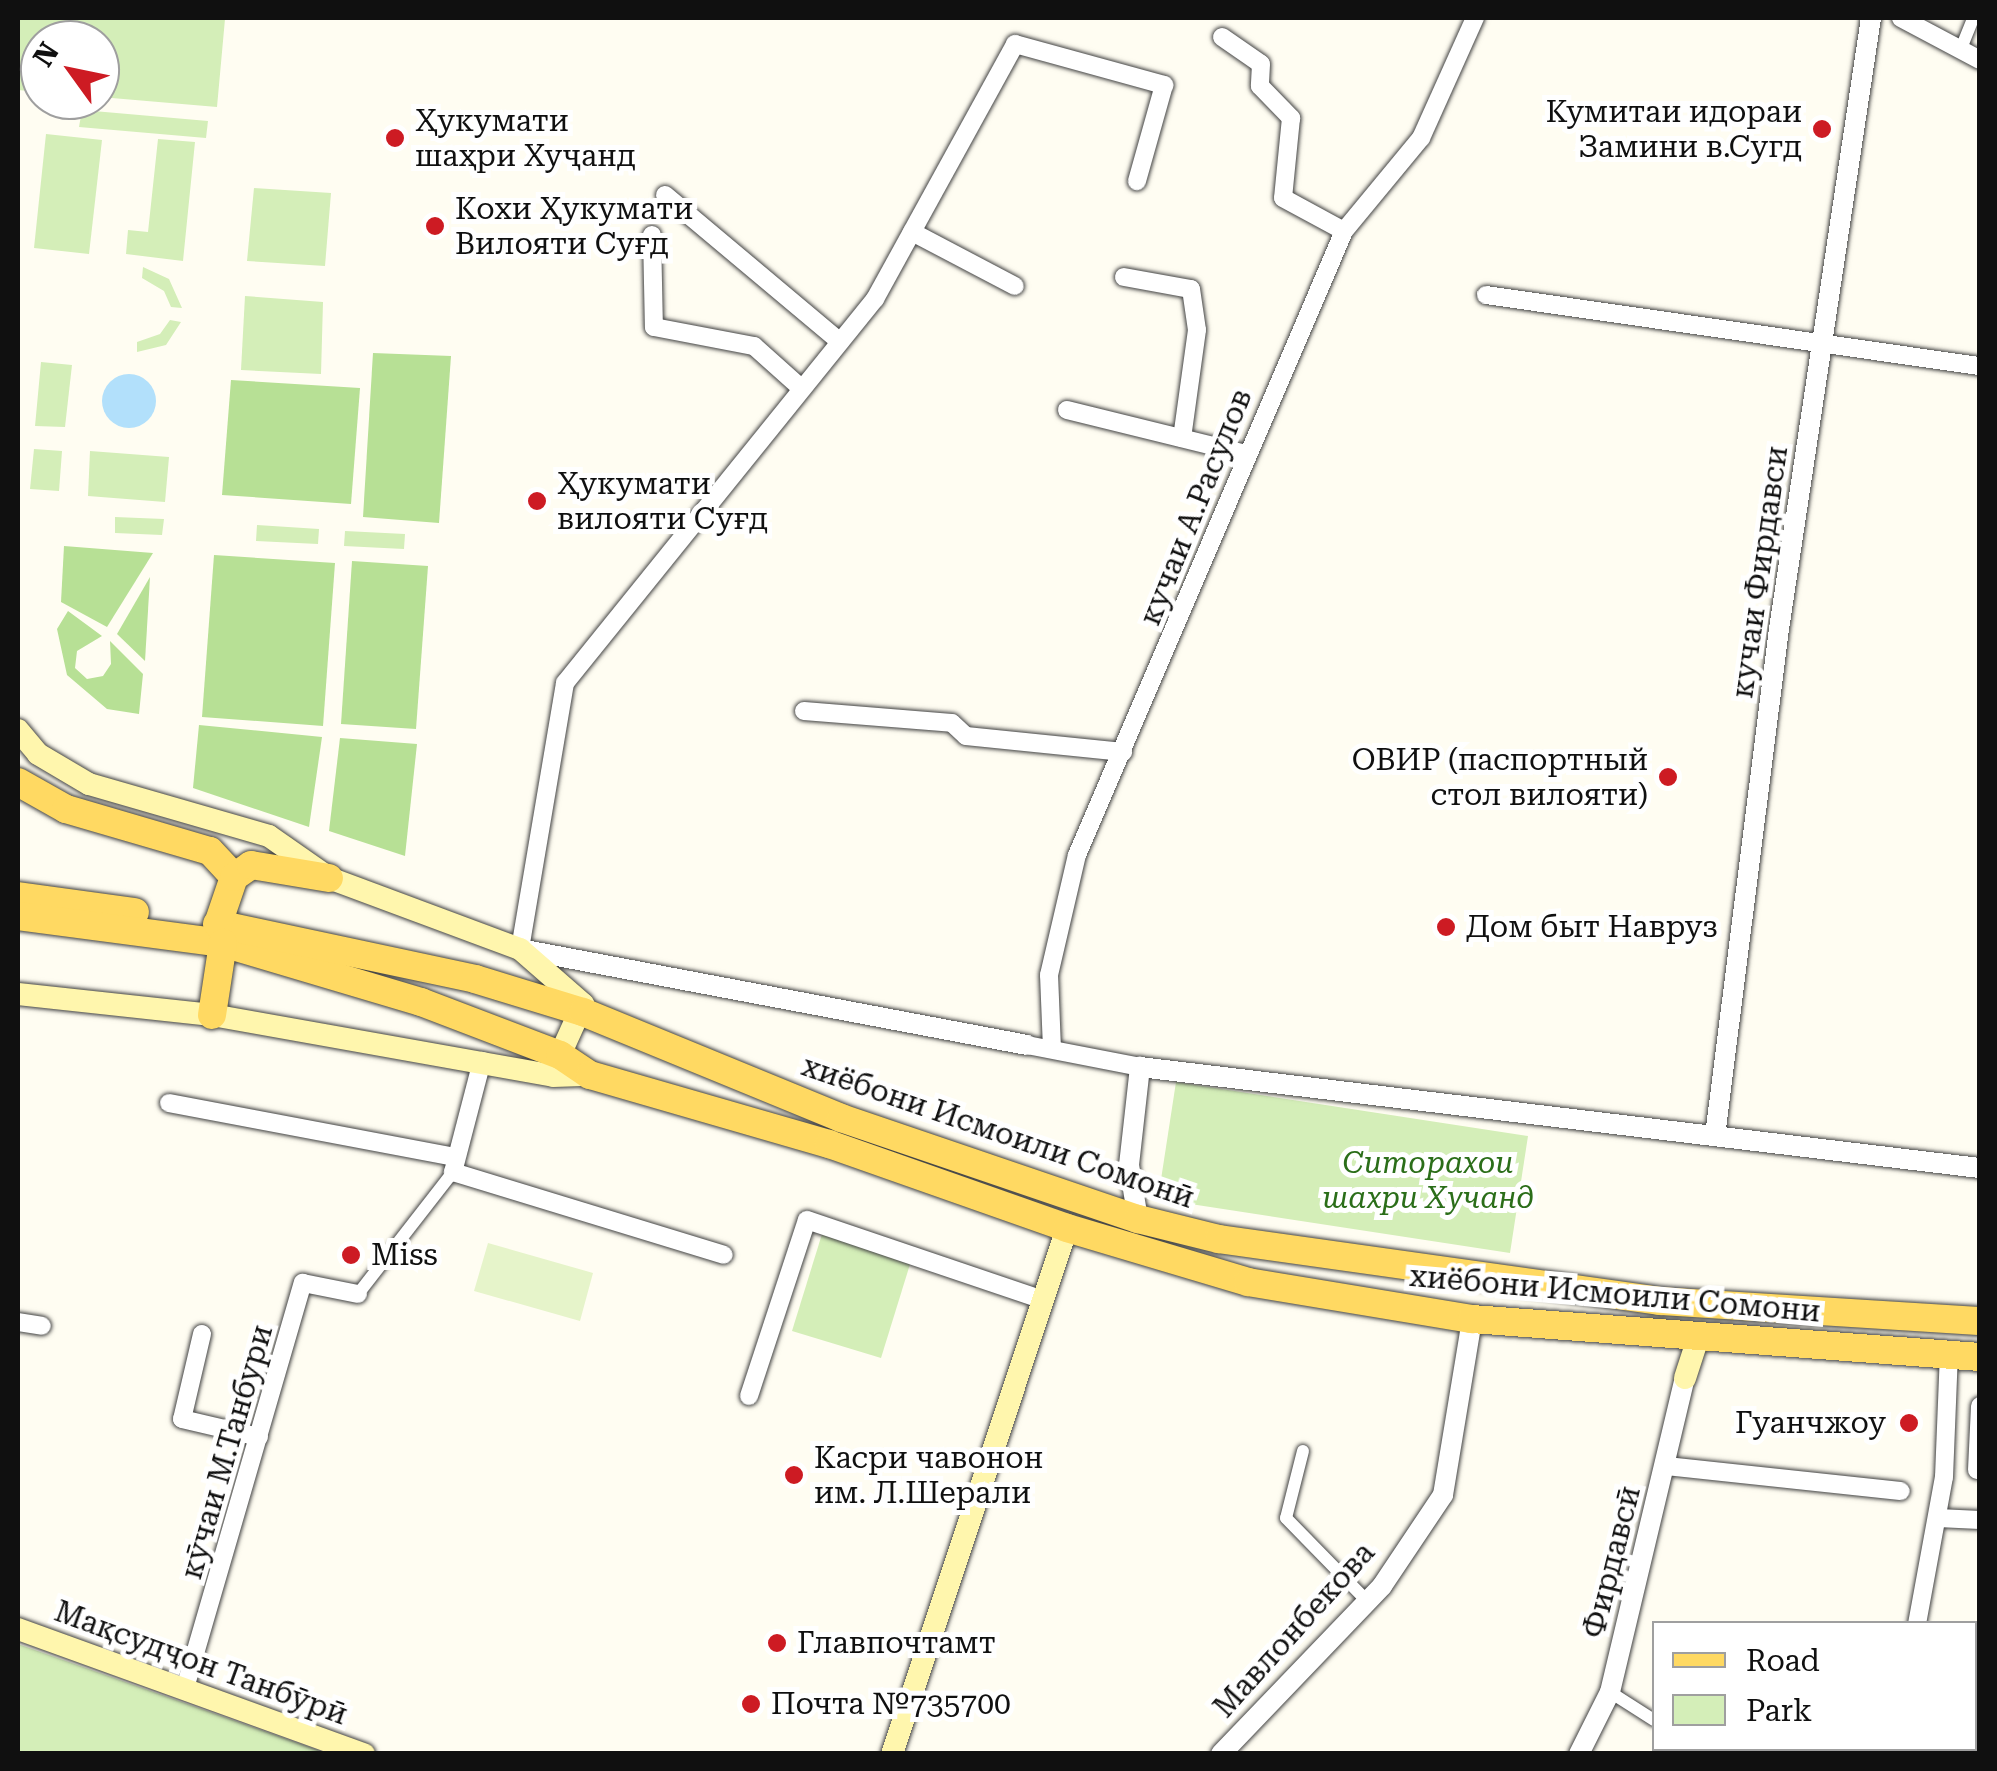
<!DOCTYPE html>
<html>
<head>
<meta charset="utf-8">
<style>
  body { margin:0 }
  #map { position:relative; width:1997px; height:1771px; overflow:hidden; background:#fffdf2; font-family:"Roboto Serif",serif }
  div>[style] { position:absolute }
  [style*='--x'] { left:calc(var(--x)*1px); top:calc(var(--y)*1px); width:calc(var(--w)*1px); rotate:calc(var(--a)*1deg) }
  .green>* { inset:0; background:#d4eeb8 }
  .forest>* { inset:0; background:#b7e095 }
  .pitch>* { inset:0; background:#e6f4ca }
  .water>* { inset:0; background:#b2e0fb }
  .round { border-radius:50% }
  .roads { filter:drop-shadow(0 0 2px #434343) drop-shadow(0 0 2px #434343) }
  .pedestrian>* { height:12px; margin:-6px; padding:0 6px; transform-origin:6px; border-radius:6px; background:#fff }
  .minor>* { height:18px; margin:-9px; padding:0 9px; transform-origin:9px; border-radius:9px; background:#fff }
  .tertiary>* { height:20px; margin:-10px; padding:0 10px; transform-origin:10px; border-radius:10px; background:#fff }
  .secondary>* { height:22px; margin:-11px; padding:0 11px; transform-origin:11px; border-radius:11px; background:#fff6ad }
  .primary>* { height:28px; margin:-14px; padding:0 14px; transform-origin:14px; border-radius:14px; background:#ffd962 }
  .dots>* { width:28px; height:28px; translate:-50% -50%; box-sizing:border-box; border:5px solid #fff; border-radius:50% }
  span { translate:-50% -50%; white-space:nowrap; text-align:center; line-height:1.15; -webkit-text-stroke:10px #fff; paint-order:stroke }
  .poi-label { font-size:30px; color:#101010 }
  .right { translate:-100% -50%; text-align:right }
  .left { translate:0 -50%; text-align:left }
  .street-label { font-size:30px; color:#101010 }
  .park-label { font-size:30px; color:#2b6e19; font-style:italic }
  .frame { position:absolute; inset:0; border:20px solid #101010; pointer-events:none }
  .legend { position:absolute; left:1652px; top:1621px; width:325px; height:130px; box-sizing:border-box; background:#fff; border:2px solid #9f9f9f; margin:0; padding:12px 18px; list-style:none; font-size:30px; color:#101010 }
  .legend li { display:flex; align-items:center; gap:20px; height:50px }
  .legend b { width:50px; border:2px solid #9f9f9f }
  .north { position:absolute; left:20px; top:20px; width:100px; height:100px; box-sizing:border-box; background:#fff; border:2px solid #9f9f9f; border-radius:50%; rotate:303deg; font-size:28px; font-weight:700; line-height:40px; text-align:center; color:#101010 }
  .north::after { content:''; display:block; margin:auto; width:35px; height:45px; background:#cd1b23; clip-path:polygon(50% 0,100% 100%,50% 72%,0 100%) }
</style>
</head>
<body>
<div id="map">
  <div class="green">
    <i style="clip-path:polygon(18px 18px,225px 19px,217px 107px,100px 97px,100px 40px,40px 40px,40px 92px,18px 90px)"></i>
    <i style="clip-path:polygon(82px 110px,208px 121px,206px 138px,79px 127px)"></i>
    <i style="clip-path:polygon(46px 134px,102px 140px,89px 254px,34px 248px)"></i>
    <i style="clip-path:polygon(158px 139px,195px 142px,183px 261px,126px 254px,128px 230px,148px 232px)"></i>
    <i style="clip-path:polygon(254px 188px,331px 193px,325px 266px,247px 261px)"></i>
    <i style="clip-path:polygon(143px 267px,169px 279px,182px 308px,171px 307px,164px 291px,142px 278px)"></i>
    <i style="clip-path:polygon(245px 296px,323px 302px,321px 374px,241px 370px)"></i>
    <i style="clip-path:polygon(170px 320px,181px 322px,166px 345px,137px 352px,137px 342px,160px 334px)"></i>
    <i style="clip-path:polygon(41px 362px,72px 365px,65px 427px,35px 426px)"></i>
    <i style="clip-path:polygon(34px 449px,62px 451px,59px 491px,30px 489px)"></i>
    <i style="clip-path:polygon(90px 451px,169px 457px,165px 502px,88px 496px)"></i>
    <i style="clip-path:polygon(115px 517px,164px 519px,162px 535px,115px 533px)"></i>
    <i style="clip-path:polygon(257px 525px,319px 529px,318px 544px,256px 541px)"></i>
    <i style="clip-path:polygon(345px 531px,405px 534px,404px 549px,344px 546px)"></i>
    <i style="clip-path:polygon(1176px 1082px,1528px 1136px,1510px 1253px,1158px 1199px)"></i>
    <i style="clip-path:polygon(822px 1234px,911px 1261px,881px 1358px,792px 1331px)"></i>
    <i style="clip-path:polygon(18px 1644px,326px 1753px,18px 1753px)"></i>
  </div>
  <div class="forest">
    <i style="clip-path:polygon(373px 353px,451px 356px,439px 523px,363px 517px)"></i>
    <i style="clip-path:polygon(231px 380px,360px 388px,351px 504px,222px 495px)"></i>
    <i style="clip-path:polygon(64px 546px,153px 553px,107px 627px,61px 602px)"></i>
    <i style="clip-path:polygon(214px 555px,335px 563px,323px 726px,202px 717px)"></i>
    <i style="clip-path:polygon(352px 561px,428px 566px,416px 729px,341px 724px)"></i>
    <i style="clip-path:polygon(150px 577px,145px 661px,117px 634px)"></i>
    <i style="clip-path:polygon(68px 611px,102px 636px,77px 651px,75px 668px,87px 679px,103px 676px,111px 664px,110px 641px,143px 674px,139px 714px,107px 709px,67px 675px,57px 629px)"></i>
    <i style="clip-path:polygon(199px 725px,322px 737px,309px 827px,193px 788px)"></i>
    <i style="clip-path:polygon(340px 738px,417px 744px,405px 856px,329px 831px)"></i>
  </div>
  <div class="pitch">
    <i style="clip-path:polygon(488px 1243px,593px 1273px,580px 1321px,474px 1291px)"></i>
  </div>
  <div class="water">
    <i class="round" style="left:102px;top:374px;width:54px;height:54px"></i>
  </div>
  <div class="roads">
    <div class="pedestrian">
      <i style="--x:1960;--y:51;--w:35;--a:-68"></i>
      <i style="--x:358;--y:1294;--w:155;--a:-52.1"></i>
      <i style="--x:1303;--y:1451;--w:69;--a:104.2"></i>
      <i style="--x:1286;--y:1518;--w:116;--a:45.7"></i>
      <i style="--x:1610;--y:1692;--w:52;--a:32.5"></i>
      <i style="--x:1701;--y:1748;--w:10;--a:37"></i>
    </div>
    <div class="minor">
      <i style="--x:1901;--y:18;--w:89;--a:28"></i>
      <i style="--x:1222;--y:37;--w:47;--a:34.7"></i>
      <i style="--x:1261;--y:64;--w:22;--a:93"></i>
      <i style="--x:1260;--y:86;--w:45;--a:45.9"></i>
      <i style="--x:1291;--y:118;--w:80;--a:95.7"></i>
      <i style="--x:1283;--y:198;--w:69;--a:28.4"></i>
      <i style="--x:665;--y:195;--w:227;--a:40"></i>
      <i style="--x:912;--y:232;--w:116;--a:27.7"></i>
      <i style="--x:652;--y:235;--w:92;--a:88.8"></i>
      <i style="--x:654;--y:327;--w:102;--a:10.8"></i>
      <i style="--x:754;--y:346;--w:63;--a:41.8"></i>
      <i style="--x:1124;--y:277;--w:68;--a:10.2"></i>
      <i style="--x:1191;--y:289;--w:41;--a:81.7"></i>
      <i style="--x:1197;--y:330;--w:109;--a:97.9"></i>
      <i style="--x:1486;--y:295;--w:499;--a:8.2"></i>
      <i style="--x:1067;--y:410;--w:184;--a:13.8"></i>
      <i style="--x:804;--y:711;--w:148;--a:4.6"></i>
      <i style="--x:952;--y:723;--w:19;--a:43"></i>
      <i style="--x:966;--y:736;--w:158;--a:5.8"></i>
      <i style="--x:520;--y:949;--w:270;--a:-80.4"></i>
      <i style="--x:565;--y:683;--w:494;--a:-51.1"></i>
      <i style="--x:875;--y:299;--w:291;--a:-61.2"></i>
      <i style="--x:1015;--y:44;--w:155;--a:15.4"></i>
      <i style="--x:1164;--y:85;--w:100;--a:105.7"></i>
      <i style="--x:1027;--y:1045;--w:115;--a:11"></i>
      <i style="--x:1052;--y:1049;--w:74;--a:-92.3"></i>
      <i style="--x:1049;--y:975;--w:123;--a:-76.9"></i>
      <i style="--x:1077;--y:855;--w:679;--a:-66.83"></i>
      <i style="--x:1344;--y:231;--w:121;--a:-50.4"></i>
      <i style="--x:1421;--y:138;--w:132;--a:-65.8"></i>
      <i style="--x:482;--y:1061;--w:115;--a:104.6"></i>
      <i style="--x:453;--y:1172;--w:283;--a:17"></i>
      <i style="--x:169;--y:1103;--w:292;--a:10.7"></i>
      <i style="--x:18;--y:1322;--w:24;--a:9"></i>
      <i style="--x:202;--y:1334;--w:87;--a:103.2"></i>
      <i style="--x:182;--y:1419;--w:79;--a:13.2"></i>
      <i style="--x:749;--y:1396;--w:185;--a:-71.8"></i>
      <i style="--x:807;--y:1220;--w:249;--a:18.7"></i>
      <i style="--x:1666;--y:1466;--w:236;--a:6.1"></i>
      <i style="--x:1977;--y:1470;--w:64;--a:-87.3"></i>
      <i style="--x:1938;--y:1518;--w:42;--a:2.7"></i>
      <i style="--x:1917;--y:1624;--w:149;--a:-79.6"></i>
      <i style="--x:1944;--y:1477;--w:123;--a:-87.7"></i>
      <i style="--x:185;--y:1688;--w:422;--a:-73.8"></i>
      <i style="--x:303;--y:1283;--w:56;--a:11.3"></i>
      <i style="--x:1858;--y:1748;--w:11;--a:34"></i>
    </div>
    <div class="tertiary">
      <i style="--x:520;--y:949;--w:516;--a:10.72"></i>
      <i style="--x:1715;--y:1136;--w:511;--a:-82.81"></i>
      <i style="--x:1779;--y:629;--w:618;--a:-81.44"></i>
      <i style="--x:1138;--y:1219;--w:55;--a:-99.5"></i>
      <i style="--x:1129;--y:1165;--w:99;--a:-83.6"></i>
      <i style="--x:1140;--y:1067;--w:846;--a:6.86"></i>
      <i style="--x:1221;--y:1754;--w:233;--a:-46.2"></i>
      <i style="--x:1382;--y:1586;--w:110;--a:-56.2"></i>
      <i style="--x:1443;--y:1495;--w:178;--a:-80.6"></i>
      <i style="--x:1579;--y:1754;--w:69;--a:-63.4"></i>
      <i style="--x:1610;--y:1692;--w:323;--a:-76.6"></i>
    </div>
    <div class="secondary">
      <i style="--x:18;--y:730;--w:31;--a:50"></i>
      <i style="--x:38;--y:754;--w:59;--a:30.5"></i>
      <i style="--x:89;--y:784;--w:187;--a:16.1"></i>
      <i style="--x:269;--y:836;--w:73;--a:35"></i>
      <i style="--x:329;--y:878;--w:204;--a:20.4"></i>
      <i style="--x:520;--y:949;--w:84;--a:41.1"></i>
      <i style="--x:583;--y:1004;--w:56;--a:114.3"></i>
      <i style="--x:18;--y:994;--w:195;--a:6.2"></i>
      <i style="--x:212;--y:1015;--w:346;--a:10.1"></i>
      <i style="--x:553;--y:1076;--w:37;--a:-2"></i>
      <i style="--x:1685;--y:1378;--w:42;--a:-72"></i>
      <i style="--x:18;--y:1629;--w:368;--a:19.9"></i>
      <i style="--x:892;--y:1754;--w:554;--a:-71.6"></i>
    </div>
    <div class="primary">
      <i style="--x:18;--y:782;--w:55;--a:29.4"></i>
      <i style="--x:66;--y:809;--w:150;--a:16.3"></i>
      <i style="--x:210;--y:851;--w:35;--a:47"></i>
      <i style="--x:18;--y:896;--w:118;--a:7.8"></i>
      <i style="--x:18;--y:916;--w:207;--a:7.5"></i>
      <i style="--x:223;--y:943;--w:207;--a:16.6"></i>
      <i style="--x:421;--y:1002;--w:149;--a:20.9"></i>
      <i style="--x:560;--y:1055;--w:36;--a:34"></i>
      <i style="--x:590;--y:1075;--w:249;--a:16.1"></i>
      <i style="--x:829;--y:1144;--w:252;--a:19.4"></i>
      <i style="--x:1067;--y:1228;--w:189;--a:16.6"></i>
      <i style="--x:1248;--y:1282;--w:227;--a:9.4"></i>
      <i style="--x:1472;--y:1319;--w:509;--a:4.28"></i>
      <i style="--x:217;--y:924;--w:264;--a:12"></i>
      <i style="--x:475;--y:979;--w:113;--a:17"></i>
      <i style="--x:583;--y:1012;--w:279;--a:22.3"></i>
      <i style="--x:841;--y:1118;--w:314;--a:18.8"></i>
      <i style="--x:1138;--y:1219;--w:83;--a:13.9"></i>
      <i style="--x:1219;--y:1239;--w:445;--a:8"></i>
      <i style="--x:1660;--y:1301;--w:321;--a:3.6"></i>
      <i style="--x:218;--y:924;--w:50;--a:-71.2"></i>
      <i style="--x:234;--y:877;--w:21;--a:-35"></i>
      <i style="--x:251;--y:865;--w:79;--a:9.5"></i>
      <i style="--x:212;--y:1015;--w:73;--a:-81.3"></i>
    </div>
  </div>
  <div class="dots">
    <i style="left:1822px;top:129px;background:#cd1b23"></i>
    <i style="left:395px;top:138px;background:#cd1b23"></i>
    <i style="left:435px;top:226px;background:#cd1b23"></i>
    <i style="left:537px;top:501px;background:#cd1b23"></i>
    <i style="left:1668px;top:777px;background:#cd1b23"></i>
    <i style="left:1446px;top:927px;background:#cd1b23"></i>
    <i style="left:351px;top:1255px;background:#cd1b23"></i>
    <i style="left:1909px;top:1423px;background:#cd1b23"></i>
    <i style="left:794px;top:1475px;background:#cd1b23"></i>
    <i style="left:777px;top:1643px;background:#cd1b23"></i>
    <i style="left:751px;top:1704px;background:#cd1b23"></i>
  </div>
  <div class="poi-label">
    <span class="right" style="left:1802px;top:129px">Кумитаи идораи<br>Замини в.Сугд</span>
    <span class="left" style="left:415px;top:138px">Ҳукумати<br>шаҳри Хуҷанд</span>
    <span class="left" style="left:455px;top:226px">Кохи Ҳукумати<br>Вилояти Суғд</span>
    <span class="left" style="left:557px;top:501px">Ҳукумати<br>вилояти Суғд</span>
    <span class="right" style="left:1648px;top:777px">ОВИР (паспортный<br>стол вилояти)</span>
    <span class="left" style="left:1466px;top:927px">Дом быт Навруз</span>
    <span class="left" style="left:371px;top:1255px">Miss</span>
    <span class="right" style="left:1886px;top:1423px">Гуанчжоу</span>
    <span class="left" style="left:814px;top:1475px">Касри чавонон<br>им. Л.Шерали</span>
    <span class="left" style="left:797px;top:1643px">Главпочтамт</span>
    <span class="left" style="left:771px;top:1704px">Почта №735700</span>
  </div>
  <div class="street-label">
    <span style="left:1196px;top:507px;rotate:-68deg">кучаи А.Расулов</span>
    <span style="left:1760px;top:572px;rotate:-82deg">кучаи Фирдавси</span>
    <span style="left:998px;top:1132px;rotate:19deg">хиёбони Исмоили Сомонӣ</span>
    <span style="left:1615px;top:1294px;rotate:5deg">хиёбони Исмоили Сомони</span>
    <span style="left:227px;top:1452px;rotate:-74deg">кӯчаи М.Танбури</span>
    <span style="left:1612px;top:1562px;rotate:-76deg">Фирдавсӣ</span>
    <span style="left:1294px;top:1630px;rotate:-48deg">Мавлонбекова</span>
    <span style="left:201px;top:1663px;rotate:20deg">Мақсудҷон Танбӯрӣ</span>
  </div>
  <div class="park-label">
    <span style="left:1428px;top:1180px">Ситорахои<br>шахри Хучанд</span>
  </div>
  <div class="frame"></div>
  <ul class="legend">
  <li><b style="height:12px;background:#ffd962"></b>Road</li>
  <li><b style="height:28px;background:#d4eeb8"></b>Park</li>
  </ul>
  <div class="north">N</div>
</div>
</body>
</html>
